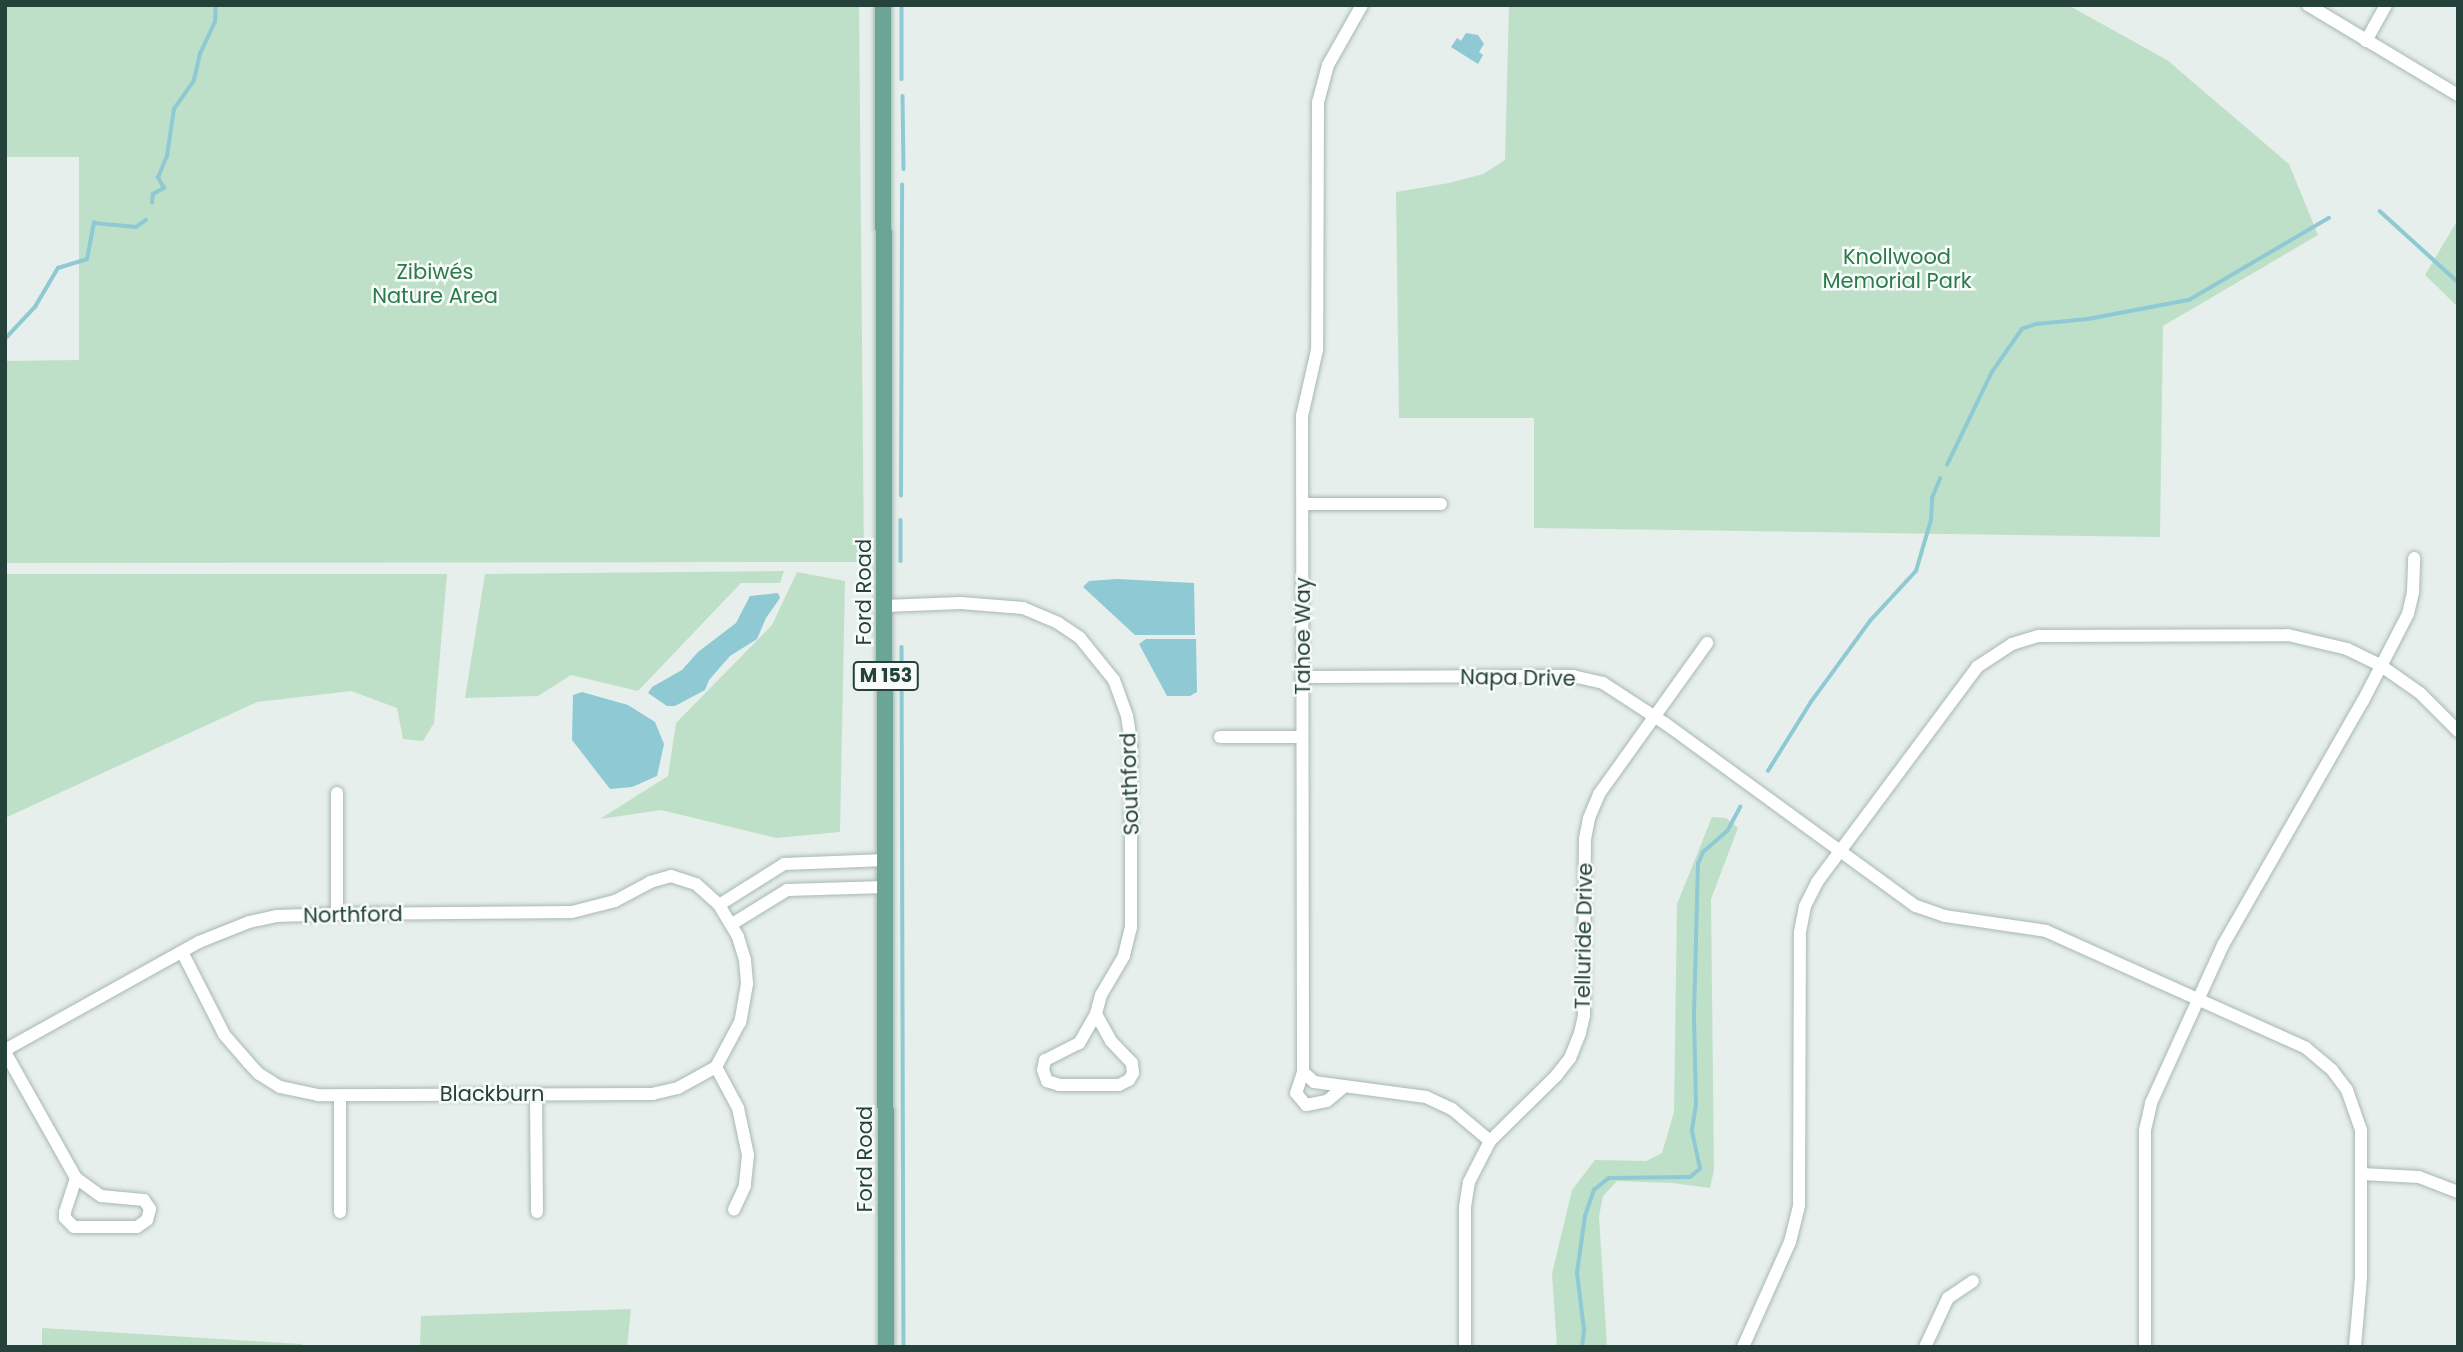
<!DOCTYPE html>
<html>
<head>
<meta charset="utf-8">
<style>
  body { margin:0 }
  #map { position:relative; width:2463px; height:1352px; overflow:hidden; background:#e6efeb; font-family:Poppins,sans-serif }
  div>[style] { position:absolute }
  [style*='--x'] { left:calc(var(--x)*1px); top:calc(var(--y)*1px); width:calc(var(--w)*1px); rotate:calc(var(--a)*1deg) }
  .green>* { inset:0; background:#bfe0c8 }
  .water>* { inset:0; background:#8ec9d4 }
  .stream>* { height:3.5px; margin:-1.75px; padding:0 1.75px; transform-origin:1.75px; border-radius:1.75px; background:#8ec9d4 }
  .roads { filter:drop-shadow(0 0 2px #a8b8b2) drop-shadow(0 0 2px #a8b8b2) }
  .minor>* { height:12px; margin:-6px; padding:0 6px; transform-origin:6px; border-radius:6px; background:#fff }
  .major>* { height:16px; margin:-8px; padding:0 8px; transform-origin:8px; border-radius:8px; background:#6aa596 }
  span { translate:-50% -50%; white-space:nowrap; text-align:center; line-height:1.15; -webkit-text-stroke:5px #f7fbf9; paint-order:stroke }
  .shield-label span { padding:2px 5px; background:#f7fbf9; border:2px solid; border-radius:5px; -webkit-text-stroke-width:0 }
  .shield-label { font-size:19px; color:#24423a; font-weight:700 }
  .park-label { font-size:21px; color:#2d7a4b }
  .street-label { font-size:21px; color:#24423a }
  .frame { position:absolute; inset:0; border:7px solid #24423a; pointer-events:none }
</style>
</head>
<body>
<div id="map">
  <div class="green">
    <i style="clip-path:polygon(5px 5px,859px 5px,864px 562px,5px 563px,5px 361px,79px 360px,79px 157px,5px 157px)"></i>
    <i style="clip-path:polygon(1509px 5px,2068px 5px,2167px 60px,2289px 164px,2318px 235px,2163px 326px,2160px 537px,1534px 528px,1534px 418px,1399px 418px,1396px 192px,1449px 183px,1483px 174px,1505px 160px)"></i>
    <i style="clip-path:polygon(2457px 221px,2458px 222px,2458px 307px,2425px 275px)"></i>
    <i style="clip-path:polygon(784px 571px,780px 583px,741px 583px,638px 691px,571px 675px,538px 696px,465px 698px,485px 574px)"></i>
    <i style="clip-path:polygon(797px 572px,845px 581px,840px 832px,776px 838px,661px 810px,600px 819px,668px 776px,676px 723px,772px 625px)"></i>
    <i style="clip-path:polygon(5px 574px,447px 574px,434px 723px,423px 741px,403px 739px,397px 708px,351px 691px,257px 702px,5px 818px)"></i>
    <i style="clip-path:polygon(1712px 817px,1726px 818px,1738px 828px,1711px 899px,1714px 1170px,1710px 1188px,1672px 1183px,1617px 1181px,1603px 1196px,1599px 1216px,1607px 1347px,1557px 1347px,1552px 1274px,1572px 1190px,1595px 1160px,1646px 1161px,1662px 1153px,1674px 1112px,1677px 904px)"></i>
    <i style="clip-path:polygon(631px 1309px,627px 1347px,420px 1347px,421px 1316px)"></i>
    <i style="clip-path:polygon(42px 1328px,302px 1344px,302px 1347px,42px 1347px)"></i>
  </div>
  <div class="water">
    <i style="clip-path:polygon(1466px 33px,1478px 35px,1484px 44px,1479px 52px,1483px 55px,1478px 64px,1451px 47px,1457px 38px,1461px 41px)"></i>
    <i style="clip-path:polygon(1117px 579px,1194px 583px,1195px 635px,1135px 635px,1083px 587px,1089px 581px)"></i>
    <i style="clip-path:polygon(778px 593px,780px 598px,766px 618px,757px 639px,730px 656px,709px 680px,705px 690px,675px 706px,667px 706px,648px 693px,652px 687px,682px 670px,698px 652px,736px 623px,750px 596px)"></i>
    <i style="clip-path:polygon(1146px 639px,1196px 639px,1197px 692px,1190px 696px,1167px 696px,1139px 644px)"></i>
    <i style="clip-path:polygon(582px 692px,628px 705px,655px 722px,664px 744px,657px 776px,632px 787px,610px 789px,572px 740px,573px 695px)"></i>
  </div>
  <div class="stream">
    <i style="--x:902;--y:5;--w:74;--a:90"></i>
    <i style="--x:903;--y:96;--w:73;--a:89.2"></i>
    <i style="--x:152;--y:203;--w:9;--a:-84"></i>
    <i style="--x:153;--y:194;--w:13;--a:-29"></i>
    <i style="--x:164;--y:188;--w:12;--a:-121"></i>
    <i style="--x:158;--y:178;--w:24;--a:-68"></i>
    <i style="--x:167;--y:156;--w:48;--a:-81.5"></i>
    <i style="--x:174;--y:109;--w:35;--a:-55"></i>
    <i style="--x:194;--y:80;--w:27;--a:-77"></i>
    <i style="--x:200;--y:54;--w:35;--a:-65"></i>
    <i style="--x:215;--y:22;--w:17;--a:-87"></i>
    <i style="--x:2380;--y:211;--w:105;--a:42.3"></i>
    <i style="--x:5;--y:339;--w:44;--a:-46.8"></i>
    <i style="--x:35;--y:307;--w:45;--a:-59.5"></i>
    <i style="--x:58;--y:268;--w:30;--a:-17"></i>
    <i style="--x:87;--y:259;--w:37;--a:-79"></i>
    <i style="--x:94;--y:223;--w:42;--a:5.4"></i>
    <i style="--x:136;--y:227;--w:12;--a:-35"></i>
    <i style="--x:1947;--y:465;--w:103;--a:-64.2"></i>
    <i style="--x:1992;--y:372;--w:52;--a:-55.1"></i>
    <i style="--x:2022;--y:329;--w:15;--a:-20"></i>
    <i style="--x:2036;--y:324;--w:52;--a:-5.5"></i>
    <i style="--x:2088;--y:319;--w:103;--a:-10.7"></i>
    <i style="--x:2189;--y:300;--w:162;--a:-30.4"></i>
    <i style="--x:901;--y:496;--w:311;--a:-89.8"></i>
    <i style="--x:901;--y:520;--w:41;--a:90"></i>
    <i style="--x:902;--y:647;--w:700;--a:89.84"></i>
    <i style="--x:1768;--y:771;--w:81;--a:-58.1"></i>
    <i style="--x:1811;--y:702;--w:100;--a:-53.9"></i>
    <i style="--x:1870;--y:621;--w:68;--a:-47.4"></i>
    <i style="--x:1916;--y:571;--w:53;--a:-73.6"></i>
    <i style="--x:1931;--y:520;--w:22;--a:-87"></i>
    <i style="--x:1932;--y:498;--w:21;--a:-67"></i>
    <i style="--x:1582;--y:1347;--w:17;--a:-83"></i>
    <i style="--x:1584;--y:1330;--w:57;--a:-97"></i>
    <i style="--x:1577;--y:1273;--w:58;--a:-82"></i>
    <i style="--x:1585;--y:1216;--w:28;--a:-71"></i>
    <i style="--x:1594;--y:1190;--w:19;--a:-39"></i>
    <i style="--x:1609;--y:1178;--w:81;--a:-0.7"></i>
    <i style="--x:1690;--y:1177;--w:13;--a:-39"></i>
    <i style="--x:1700;--y:1169;--w:40;--a:-102"></i>
    <i style="--x:1692;--y:1130;--w:25;--a:-81"></i>
    <i style="--x:1696;--y:1105;--w:89;--a:-91.3"></i>
    <i style="--x:1694;--y:1016;--w:152;--a:-88.5"></i>
    <i style="--x:1698;--y:864;--w:13;--a:-67"></i>
    <i style="--x:1703;--y:852;--w:33;--a:-41"></i>
    <i style="--x:1728;--y:830;--w:26;--a:-62"></i>
  </div>
  <div class="roads">
    <div class="minor">
      <i style="--x:1362;--y:5;--w:69;--a:119.5"></i>
      <i style="--x:1328;--y:65;--w:38;--a:105"></i>
      <i style="--x:1318;--y:102;--w:248;--a:90.2"></i>
      <i style="--x:1317;--y:350;--w:68;--a:102.8"></i>
      <i style="--x:1302;--y:416;--w:656;--a:89.91"></i>
      <i style="--x:1303;--y:1072;--w:15;--a:42"></i>
      <i style="--x:1314;--y:1082;--w:113;--a:7.6"></i>
      <i style="--x:1426;--y:1097;--w:29;--a:25"></i>
      <i style="--x:1452;--y:1109;--w:50;--a:40.1"></i>
      <i style="--x:2308;--y:5;--w:175;--a:31"></i>
      <i style="--x:2366;--y:41;--w:41;--a:-60.9"></i>
      <i style="--x:1303;--y:504;--w:138;--a:0"></i>
      <i style="--x:885;--y:606;--w:76;--a:-2.3"></i>
      <i style="--x:961;--y:603;--w:62;--a:4.6"></i>
      <i style="--x:1023;--y:608;--w:38;--a:23"></i>
      <i style="--x:1058;--y:623;--w:27;--a:34"></i>
      <i style="--x:1080;--y:638;--w:54;--a:51"></i>
      <i style="--x:1114;--y:680;--w:38;--a:70"></i>
      <i style="--x:1127;--y:716;--w:25;--a:81"></i>
      <i style="--x:1131;--y:741;--w:186;--a:90"></i>
      <i style="--x:1131;--y:927;--w:30;--a:104"></i>
      <i style="--x:1124;--y:956;--w:45;--a:120.5"></i>
      <i style="--x:1101;--y:995;--w:20;--a:105"></i>
      <i style="--x:1096;--y:1014;--w:34;--a:120"></i>
      <i style="--x:1079;--y:1043;--w:38;--a:153"></i>
      <i style="--x:1045;--y:1060;--w:10;--a:101"></i>
      <i style="--x:1043;--y:1070;--w:12;--a:70"></i>
      <i style="--x:1047;--y:1081;--w:13;--a:18"></i>
      <i style="--x:1059;--y:1085;--w:60;--a:0"></i>
      <i style="--x:1119;--y:1085;--w:11;--a:-27"></i>
      <i style="--x:1129;--y:1080;--w:8;--a:-60"></i>
      <i style="--x:1133;--y:1073;--w:10;--a:-96"></i>
      <i style="--x:1132;--y:1063;--w:30;--a:-134"></i>
      <i style="--x:1111;--y:1041;--w:31;--a:-119"></i>
      <i style="--x:1302;--y:677;--w:271;--a:-0.2"></i>
      <i style="--x:1573;--y:676;--w:31;--a:13"></i>
      <i style="--x:1603;--y:683;--w:75;--a:33.1"></i>
      <i style="--x:1666;--y:724;--w:309;--a:36.1"></i>
      <i style="--x:1916;--y:906;--w:31;--a:19"></i>
      <i style="--x:1945;--y:916;--w:102;--a:8.4"></i>
      <i style="--x:2046;--y:931;--w:285;--a:24.2"></i>
      <i style="--x:2306;--y:1048;--w:34;--a:40"></i>
      <i style="--x:2332;--y:1070;--w:25;--a:53"></i>
      <i style="--x:2347;--y:1090;--w:42;--a:70.7"></i>
      <i style="--x:2361;--y:1130;--w:148;--a:90"></i>
      <i style="--x:2361;--y:1278;--w:69;--a:95"></i>
      <i style="--x:1220;--y:737;--w:82;--a:0"></i>
      <i style="--x:719;--y:905;--w:77;--a:-32.2"></i>
      <i style="--x:784;--y:864;--w:102;--a:-2.2"></i>
      <i style="--x:337;--y:914;--w:121;--a:-90"></i>
      <i style="--x:732;--y:924;--w:65;--a:-31.7"></i>
      <i style="--x:787;--y:890;--w:99;--a:-1.7"></i>
      <i style="--x:5;--y:1050;--w:222;--a:-29.1"></i>
      <i style="--x:199;--y:942;--w:54;--a:-21.8"></i>
      <i style="--x:249;--y:922;--w:29;--a:-12"></i>
      <i style="--x:277;--y:916;--w:60;--a:-1.9"></i>
      <i style="--x:337;--y:914;--w:235;--a:-0.5"></i>
      <i style="--x:572;--y:912;--w:44;--a:-14.3"></i>
      <i style="--x:615;--y:901;--w:40;--a:-28"></i>
      <i style="--x:650;--y:882;--w:22;--a:-16"></i>
      <i style="--x:671;--y:876;--w:26;--a:18"></i>
      <i style="--x:696;--y:884;--w:31;--a:42"></i>
      <i style="--x:719;--y:905;--w:37;--a:59"></i>
      <i style="--x:738;--y:937;--w:24;--a:73"></i>
      <i style="--x:745;--y:960;--w:24;--a:85"></i>
      <i style="--x:747;--y:984;--w:39;--a:100"></i>
      <i style="--x:740;--y:1022;--w:51;--a:118.1"></i>
      <i style="--x:716;--y:1067;--w:43;--a:151.1"></i>
      <i style="--x:678;--y:1088;--w:26;--a:167"></i>
      <i style="--x:653;--y:1094;--w:335;--a:179.8"></i>
      <i style="--x:318;--y:1095;--w:39;--a:-168"></i>
      <i style="--x:280;--y:1087;--w:25;--a:-148"></i>
      <i style="--x:259;--y:1074;--w:16;--a:-133"></i>
      <i style="--x:248;--y:1062;--w:37;--a:-131"></i>
      <i style="--x:224;--y:1034;--w:92;--a:-117.1"></i>
      <i style="--x:5;--y:1052;--w:145;--a:60.6"></i>
      <i style="--x:76;--y:1178;--w:31;--a:36"></i>
      <i style="--x:101;--y:1196;--w:43;--a:5.3"></i>
      <i style="--x:144;--y:1200;--w:11;--a:56"></i>
      <i style="--x:150;--y:1209;--w:11;--a:105"></i>
      <i style="--x:147;--y:1220;--w:12;--a:145"></i>
      <i style="--x:137;--y:1227;--w:63;--a:180"></i>
      <i style="--x:74;--y:1227;--w:13;--a:-135"></i>
      <i style="--x:65;--y:1218;--w:6;--a:-90"></i>
      <i style="--x:65;--y:1212;--w:36;--a:-72"></i>
      <i style="--x:716;--y:1067;--w:47;--a:61.8"></i>
      <i style="--x:738;--y:1108;--w:48;--a:78"></i>
      <i style="--x:748;--y:1155;--w:31;--a:96"></i>
      <i style="--x:745;--y:1186;--w:26;--a:115"></i>
      <i style="--x:1303;--y:1072;--w:22;--a:108"></i>
      <i style="--x:1296;--y:1093;--w:16;--a:50"></i>
      <i style="--x:1306;--y:1105;--w:21;--a:-11"></i>
      <i style="--x:1327;--y:1101;--w:23;--a:-40"></i>
      <i style="--x:536;--y:1094;--w:118;--a:89.5"></i>
      <i style="--x:2362;--y:1174;--w:57;--a:3"></i>
      <i style="--x:2419;--y:1177;--w:42;--a:21"></i>
      <i style="--x:340;--y:1212;--w:116;--a:-90"></i>
      <i style="--x:1465;--y:1347;--w:140;--a:-90"></i>
      <i style="--x:1465;--y:1207;--w:25;--a:-81"></i>
      <i style="--x:1469;--y:1182;--w:46;--a:-62.9"></i>
      <i style="--x:1490;--y:1141;--w:93;--a:-44.6"></i>
      <i style="--x:1556;--y:1076;--w:23;--a:-52"></i>
      <i style="--x:1570;--y:1058;--w:27;--a:-68"></i>
      <i style="--x:1580;--y:1033;--w:18;--a:-77"></i>
      <i style="--x:1584;--y:1015;--w:176;--a:-89.7"></i>
      <i style="--x:1585;--y:839;--w:21;--a:-79"></i>
      <i style="--x:1589;--y:818;--w:26;--a:-67"></i>
      <i style="--x:1599;--y:794;--w:186;--a:-54.4"></i>
      <i style="--x:1743;--y:1347;--w:115;--a:-65.9"></i>
      <i style="--x:1790;--y:1242;--w:38;--a:-76"></i>
      <i style="--x:1799;--y:1205;--w:273;--a:-89.8"></i>
      <i style="--x:1800;--y:932;--w:26;--a:-79"></i>
      <i style="--x:1805;--y:906;--w:27;--a:-63"></i>
      <i style="--x:1817;--y:882;--w:268;--a:-53.3"></i>
      <i style="--x:1977;--y:667;--w:42;--a:-33.3"></i>
      <i style="--x:2012;--y:644;--w:28;--a:-17"></i>
      <i style="--x:2039;--y:636;--w:249;--a:-0.2"></i>
      <i style="--x:2288;--y:635;--w:61;--a:13.3"></i>
      <i style="--x:2347;--y:649;--w:37;--a:26"></i>
      <i style="--x:2380;--y:665;--w:49;--a:35"></i>
      <i style="--x:2420;--y:693;--w:54;--a:45"></i>
      <i style="--x:1925;--y:1347;--w:54;--a:-64.9"></i>
      <i style="--x:1948;--y:1298;--w:30;--a:-34"></i>
      <i style="--x:2145;--y:1347;--w:217;--a:-90"></i>
      <i style="--x:2145;--y:1130;--w:28;--a:-77"></i>
      <i style="--x:2151;--y:1103;--w:174;--a:-65.5"></i>
      <i style="--x:2223;--y:945;--w:281;--a:-60.2"></i>
      <i style="--x:2363;--y:701;--w:98;--a:-62.7"></i>
      <i style="--x:2408;--y:614;--w:23;--a:-77"></i>
      <i style="--x:2413;--y:592;--w:34;--a:-88"></i>
    </div>
    <div class="major">
      <i style="--x:883;--y:5;--w:1342;--a:89.87"></i>
    </div>
  </div>
  <div class="shield-label">
    <span style="left:886px;top:676px">M 153</span>
  </div>
  <div class="park-label">
    <span style="left:1897px;top:269px">Knollwood<br>Memorial Park</span>
    <span style="left:435px;top:284px">Zibiwés<br>Nature Area</span>
  </div>
  <div class="street-label">
    <span style="left:864px;top:592px;rotate:-90deg">Ford Road</span>
    <span style="left:1303px;top:636px;rotate:-90deg">Tahoe Way</span>
    <span style="left:1518px;top:678px;rotate:1deg">Napa Drive</span>
    <span style="left:1130px;top:784px;rotate:-92deg">Southford</span>
    <span style="left:353px;top:915px;rotate:-1deg">Northford</span>
    <span style="left:1584px;top:936px;rotate:-89deg">Telluride Drive</span>
    <span style="left:492px;top:1094px">Blackburn</span>
    <span style="left:865px;top:1159px;rotate:-90deg">Ford Road</span>
  </div>
  <div class="frame"></div>
</div>
</body>
</html>
